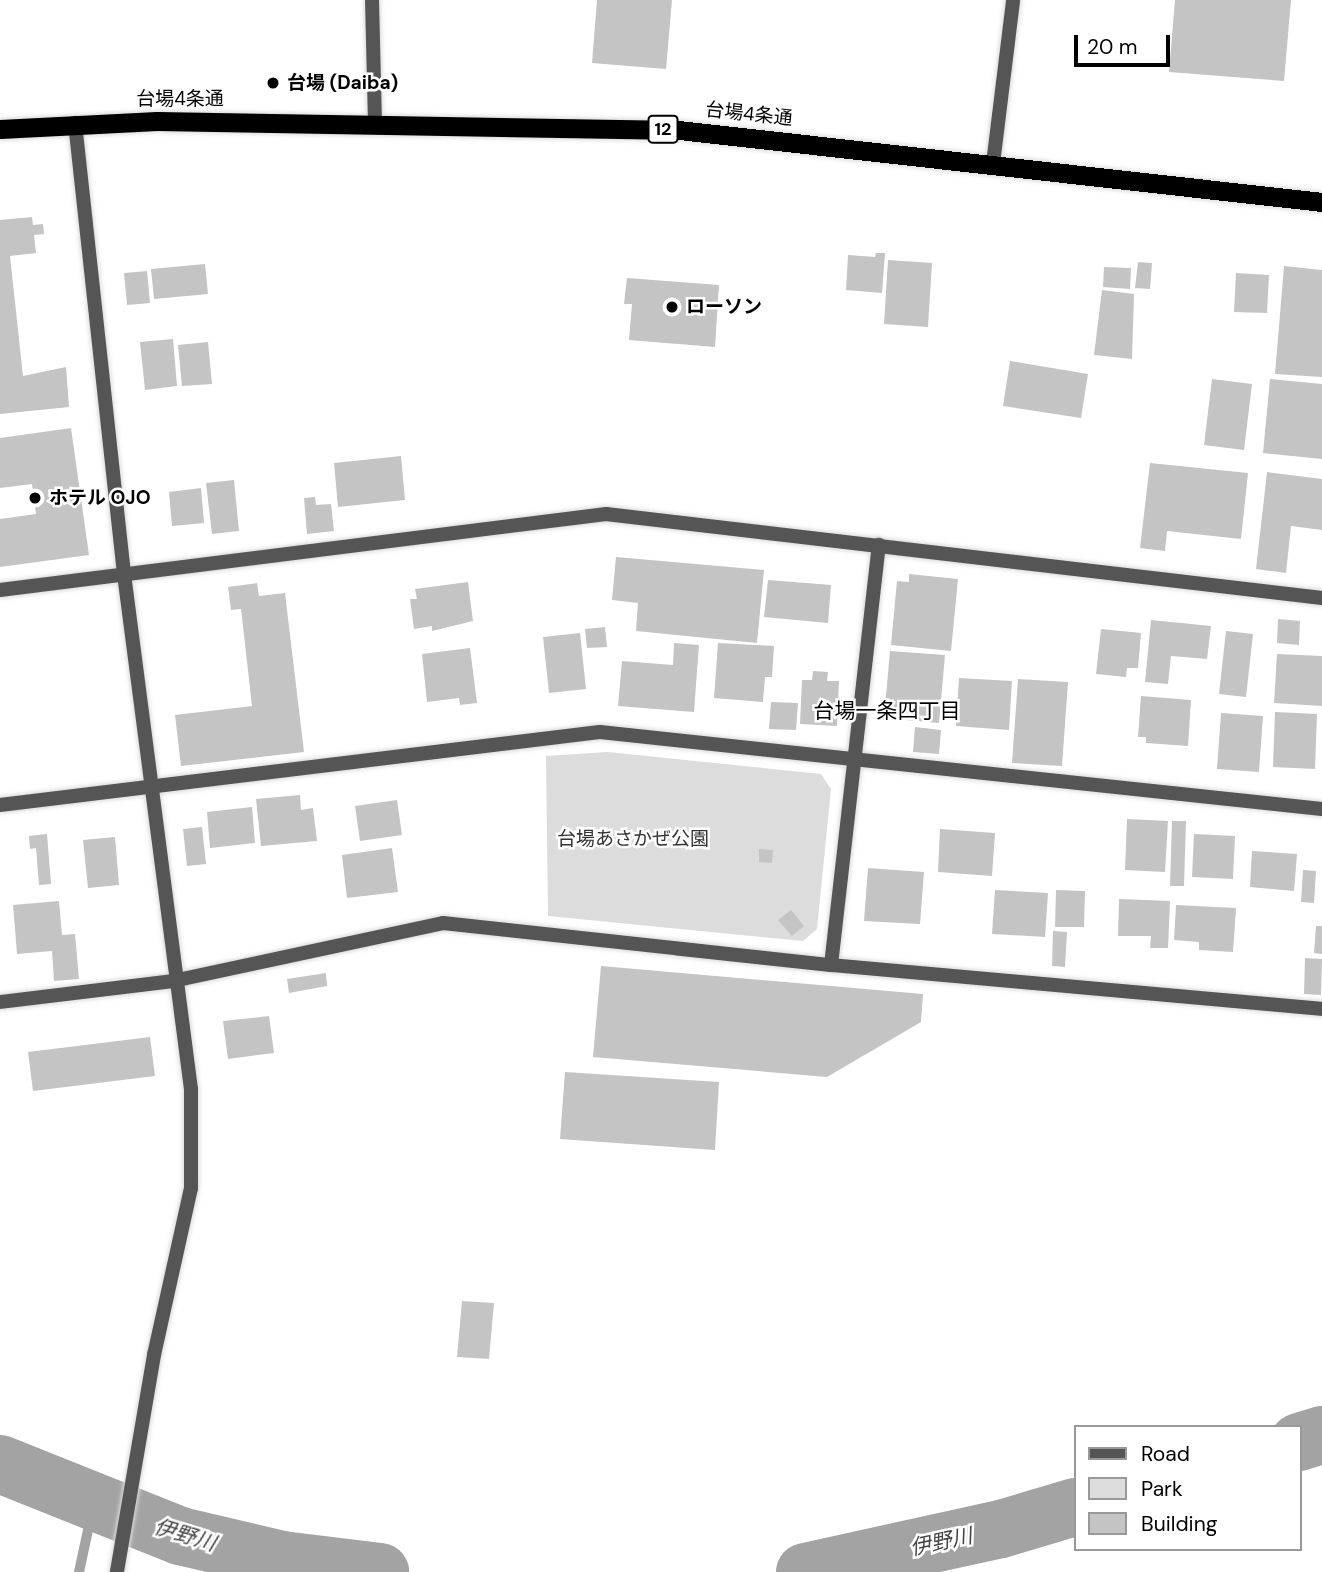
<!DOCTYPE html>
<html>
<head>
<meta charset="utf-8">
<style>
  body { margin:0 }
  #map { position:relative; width:1322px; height:1572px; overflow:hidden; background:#fff; font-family:"DM Sans","Noto Sans JP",sans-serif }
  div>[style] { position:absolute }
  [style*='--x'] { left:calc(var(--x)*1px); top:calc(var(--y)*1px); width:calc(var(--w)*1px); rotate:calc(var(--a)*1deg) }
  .green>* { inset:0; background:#dcdcdc }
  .stream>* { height:10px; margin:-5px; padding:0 5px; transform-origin:5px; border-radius:5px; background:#a3a3a3 }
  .river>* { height:58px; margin:-29px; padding:0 29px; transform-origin:29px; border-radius:29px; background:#a3a3a3 }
  .building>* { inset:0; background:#c4c4c4 }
  .roads { filter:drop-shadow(0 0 2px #dbdbdb) drop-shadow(0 0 2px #dbdbdb) }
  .minor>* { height:14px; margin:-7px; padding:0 7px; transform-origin:7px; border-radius:7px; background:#555 }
  .tertiary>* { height:14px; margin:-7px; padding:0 7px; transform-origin:7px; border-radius:7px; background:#555 }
  .trunk>* { height:19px; margin:-9.5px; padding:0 9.5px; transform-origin:9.5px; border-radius:9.5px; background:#000 }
  .dots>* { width:19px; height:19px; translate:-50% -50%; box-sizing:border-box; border:4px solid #fff; border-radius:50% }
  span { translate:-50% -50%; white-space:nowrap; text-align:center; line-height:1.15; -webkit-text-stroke:5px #fff; paint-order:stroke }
  .shield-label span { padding:2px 5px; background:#fff; border:2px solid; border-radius:5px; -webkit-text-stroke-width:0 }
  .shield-label { font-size:18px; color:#000; font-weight:700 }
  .poi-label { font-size:19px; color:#000; font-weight:700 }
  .left { translate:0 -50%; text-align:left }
  .street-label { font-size:19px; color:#000 }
  .park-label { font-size:19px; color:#333 }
  .neighbourhood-label { font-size:21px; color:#000 }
  .water-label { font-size:21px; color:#444; font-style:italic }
  .legend { position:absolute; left:1074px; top:1425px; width:228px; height:126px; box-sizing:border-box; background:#fff; border:2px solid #999; margin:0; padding:9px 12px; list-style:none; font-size:21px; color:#000 }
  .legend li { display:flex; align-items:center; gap:14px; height:35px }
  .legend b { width:35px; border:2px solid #999 }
  .scale { position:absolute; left:1074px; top:35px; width:96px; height:32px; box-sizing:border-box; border:4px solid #000; border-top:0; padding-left:9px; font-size:21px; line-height:24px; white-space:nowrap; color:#000; -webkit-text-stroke:5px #fff; paint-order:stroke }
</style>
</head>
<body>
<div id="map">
  <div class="green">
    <i style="clip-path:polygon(608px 752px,821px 774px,831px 789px,817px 929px,803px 941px,548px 916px,546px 756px)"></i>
  </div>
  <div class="stream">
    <i style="--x:79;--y:1572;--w:72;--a:-77.9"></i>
  </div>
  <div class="river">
    <i style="--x:1299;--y:1442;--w:24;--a:-17"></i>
    <i style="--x:0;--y:1464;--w:194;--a:21.8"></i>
    <i style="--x:180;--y:1536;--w:105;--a:13.2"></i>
    <i style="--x:282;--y:1560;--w:99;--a:7"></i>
    <i style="--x:805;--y:1572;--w:201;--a:-12.4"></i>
    <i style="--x:1001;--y:1529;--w:77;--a:-16.6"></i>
  </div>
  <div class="building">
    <i style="clip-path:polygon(597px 0,672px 0,666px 69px,592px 63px)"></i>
    <i style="clip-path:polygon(1175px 0,1291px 0,1284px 81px,1169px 72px)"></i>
    <i style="clip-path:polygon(32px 217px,33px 225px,43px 224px,44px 234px,34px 235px,36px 253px,10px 256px,23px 376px,66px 367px,69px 407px,0 414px,0 220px)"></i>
    <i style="clip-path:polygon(876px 253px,885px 253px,882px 293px,846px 290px,848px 255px,875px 257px)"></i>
    <i style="clip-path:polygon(888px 260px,932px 263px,928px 327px,884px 324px)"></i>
    <i style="clip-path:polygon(1138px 262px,1152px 263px,1150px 289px,1135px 288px)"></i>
    <i style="clip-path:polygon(205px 264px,208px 294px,154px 299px,151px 269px)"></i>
    <i style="clip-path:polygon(1284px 266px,1322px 270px,1322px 377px,1275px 374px)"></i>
    <i style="clip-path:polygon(1104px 267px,1131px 268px,1130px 289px,1103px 287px)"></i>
    <i style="clip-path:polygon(147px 271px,150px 303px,127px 305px,124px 273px)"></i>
    <i style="clip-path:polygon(1236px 273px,1269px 275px,1267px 313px,1234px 312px)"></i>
    <i style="clip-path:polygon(627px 278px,719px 285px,715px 347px,629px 340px,632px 304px,624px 304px)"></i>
    <i style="clip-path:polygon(1102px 290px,1134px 294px,1132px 359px,1094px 355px)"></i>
    <i style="clip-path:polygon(173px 339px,177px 386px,145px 390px,140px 342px)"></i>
    <i style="clip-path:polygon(208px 342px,212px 384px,182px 386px,178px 345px)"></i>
    <i style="clip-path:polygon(1010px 361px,1088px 374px,1081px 418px,1003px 406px)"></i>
    <i style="clip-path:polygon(1212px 379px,1252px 384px,1244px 450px,1204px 445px)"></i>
    <i style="clip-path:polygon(1270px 379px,1322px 384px,1322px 459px,1263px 453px)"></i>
    <i style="clip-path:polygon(71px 428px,89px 555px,0 567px,0 519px,36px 514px,32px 484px,0 488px,0 438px)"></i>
    <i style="clip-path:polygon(401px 456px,405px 500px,338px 507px,334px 463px)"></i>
    <i style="clip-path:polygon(1150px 463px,1248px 473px,1241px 539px,1167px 531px,1165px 551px,1140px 548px)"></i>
    <i style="clip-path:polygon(1267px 472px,1322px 479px,1322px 530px,1291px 526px,1286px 573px,1256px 569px)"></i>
    <i style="clip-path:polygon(234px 480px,239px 531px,212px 534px,206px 483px)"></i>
    <i style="clip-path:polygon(201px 488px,204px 523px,172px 526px,169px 492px)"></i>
    <i style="clip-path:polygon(315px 497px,316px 505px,331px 504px,334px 531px,307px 534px,304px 498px)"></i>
    <i style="clip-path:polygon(616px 557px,764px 570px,757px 643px,636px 631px,638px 603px,612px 600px)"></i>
    <i style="clip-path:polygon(909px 574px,958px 579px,951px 651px,891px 645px,897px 581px,909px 582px)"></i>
    <i style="clip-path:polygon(768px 580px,831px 585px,828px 623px,764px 617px)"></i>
    <i style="clip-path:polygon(468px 582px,473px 621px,432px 631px,432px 626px,414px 629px,410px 599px,417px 599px,415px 589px)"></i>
    <i style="clip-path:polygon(257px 583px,259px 596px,285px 593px,304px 752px,181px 766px,175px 715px,252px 706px,241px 609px,231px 610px,228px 587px)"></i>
    <i style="clip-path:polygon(1278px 619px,1300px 621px,1299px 645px,1277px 643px)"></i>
    <i style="clip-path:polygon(1151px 620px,1211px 626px,1207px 659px,1171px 656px,1168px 684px,1145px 682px)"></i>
    <i style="clip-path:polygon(605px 627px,607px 647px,587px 648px,585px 629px)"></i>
    <i style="clip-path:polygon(1101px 629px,1141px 633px,1138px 668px,1127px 668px,1126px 677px,1096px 674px)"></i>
    <i style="clip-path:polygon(1226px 631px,1253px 634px,1246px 697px,1219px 694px)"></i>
    <i style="clip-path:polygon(580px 633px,586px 689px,549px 693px,543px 637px)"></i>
    <i style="clip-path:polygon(674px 643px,699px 645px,694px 712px,618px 706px,622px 661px,673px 665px)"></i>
    <i style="clip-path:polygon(718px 643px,774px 646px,772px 677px,765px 677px,763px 702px,714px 698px)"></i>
    <i style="clip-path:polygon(470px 648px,477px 703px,460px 705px,459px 698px,427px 702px,422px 654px)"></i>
    <i style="clip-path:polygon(890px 651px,945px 655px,939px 723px,884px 718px)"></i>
    <i style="clip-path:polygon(1277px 654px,1322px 656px,1322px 706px,1274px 703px)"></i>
    <i style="clip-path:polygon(813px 671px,828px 672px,827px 681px,839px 681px,837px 726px,800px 724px,802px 680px,812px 680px)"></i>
    <i style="clip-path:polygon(959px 678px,1012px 681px,1009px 730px,956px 726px)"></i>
    <i style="clip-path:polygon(1018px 679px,1068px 682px,1062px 766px,1012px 763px)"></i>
    <i style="clip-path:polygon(1141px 696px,1191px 700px,1188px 746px,1146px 743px,1146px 737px,1138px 737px)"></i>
    <i style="clip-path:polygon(771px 702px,798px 703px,796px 730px,769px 729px)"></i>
    <i style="clip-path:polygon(1275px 712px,1317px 714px,1315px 769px,1273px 767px)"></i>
    <i style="clip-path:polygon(1221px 713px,1263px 716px,1259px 772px,1217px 769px)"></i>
    <i style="clip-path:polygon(915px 727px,941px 730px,939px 754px,913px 752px)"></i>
    <i style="clip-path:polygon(300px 795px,301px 810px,313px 808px,317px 841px,261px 846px,256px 799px)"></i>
    <i style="clip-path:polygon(397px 800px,402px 835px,360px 841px,355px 806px)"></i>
    <i style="clip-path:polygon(252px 807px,255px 843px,210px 848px,207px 812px)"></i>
    <i style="clip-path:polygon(1127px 819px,1168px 821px,1165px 872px,1125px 870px)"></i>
    <i style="clip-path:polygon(1172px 821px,1186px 821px,1184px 886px,1170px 886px)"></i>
    <i style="clip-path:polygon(202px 827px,206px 864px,187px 866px,183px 829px)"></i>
    <i style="clip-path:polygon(940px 829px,995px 833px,992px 876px,938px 872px)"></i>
    <i style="clip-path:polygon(47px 834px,51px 884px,39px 885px,36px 848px,30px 849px,29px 836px)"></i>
    <i style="clip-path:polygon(1194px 834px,1235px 836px,1233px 879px,1192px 877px)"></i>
    <i style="clip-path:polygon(115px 837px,119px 885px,88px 888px,83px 840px)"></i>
    <i style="clip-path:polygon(392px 848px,398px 892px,347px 898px,342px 855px)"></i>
    <i style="clip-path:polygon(759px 849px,773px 850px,772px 863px,759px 862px)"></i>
    <i style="clip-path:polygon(1252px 851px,1297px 854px,1294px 891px,1250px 887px)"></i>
    <i style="clip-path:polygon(868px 868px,924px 872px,920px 924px,864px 921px)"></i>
    <i style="clip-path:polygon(1303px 870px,1316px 871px,1314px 903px,1301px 902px)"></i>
    <i style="clip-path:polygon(995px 890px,1048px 893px,1045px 937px,992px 934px)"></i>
    <i style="clip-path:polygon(1056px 890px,1085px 891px,1084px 927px,1055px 927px)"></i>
    <i style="clip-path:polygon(1119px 899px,1170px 901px,1168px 948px,1150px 948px,1151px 936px,1118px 936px)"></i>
    <i style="clip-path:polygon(59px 901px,62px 935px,75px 934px,79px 979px,54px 981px,52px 951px,17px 954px,13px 905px)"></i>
    <i style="clip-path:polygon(1176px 905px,1236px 908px,1233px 952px,1199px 950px,1199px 942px,1174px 940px)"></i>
    <i style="clip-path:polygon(791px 910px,804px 926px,792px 936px,778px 920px)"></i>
    <i style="clip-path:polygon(1316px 926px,1322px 926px,1322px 954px,1314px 953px)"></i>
    <i style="clip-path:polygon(1053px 931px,1067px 932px,1065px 967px,1052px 966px)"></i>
    <i style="clip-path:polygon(1305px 958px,1322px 959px,1321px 995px,1304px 994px)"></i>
    <i style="clip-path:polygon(601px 966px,923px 994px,921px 1022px,827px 1077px,593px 1057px)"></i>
    <i style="clip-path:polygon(326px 973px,327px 986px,289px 993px,287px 979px)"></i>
    <i style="clip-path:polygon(269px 1016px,274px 1053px,228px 1059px,223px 1021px)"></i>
    <i style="clip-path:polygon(150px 1037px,155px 1076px,33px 1091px,28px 1052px)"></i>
    <i style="clip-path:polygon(565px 1072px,719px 1082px,715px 1150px,560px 1139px)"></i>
    <i style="clip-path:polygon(462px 1301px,494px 1303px,489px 1359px,457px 1357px)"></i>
  </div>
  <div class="roads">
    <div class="minor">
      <i style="--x:372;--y:0;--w:122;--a:88.6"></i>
      <i style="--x:993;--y:164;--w:165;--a:-83"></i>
      <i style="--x:0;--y:590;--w:611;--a:-7.15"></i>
      <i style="--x:606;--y:514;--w:721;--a:6.69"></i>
      <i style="--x:0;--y:805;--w:604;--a:-6.94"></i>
      <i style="--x:600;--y:732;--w:726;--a:6.09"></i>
      <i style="--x:831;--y:965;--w:423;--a:-83.5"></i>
      <i style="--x:0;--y:1002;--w:174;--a:-6.9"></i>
      <i style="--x:173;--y:981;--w:276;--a:-12.1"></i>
      <i style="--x:443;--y:923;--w:390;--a:6.2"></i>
      <i style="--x:831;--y:965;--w:493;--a:5.1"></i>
    </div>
    <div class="tertiary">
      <i style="--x:75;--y:123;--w:454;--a:83.8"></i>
      <i style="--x:124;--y:574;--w:519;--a:82.59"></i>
      <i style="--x:191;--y:1089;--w:99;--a:90"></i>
      <i style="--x:191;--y:1188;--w:171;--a:102.5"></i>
      <i style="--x:154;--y:1355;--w:220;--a:99.7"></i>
    </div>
    <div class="trunk">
      <i style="--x:0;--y:129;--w:157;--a:-2.9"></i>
      <i style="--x:157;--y:121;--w:522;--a:0.99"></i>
      <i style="--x:679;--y:130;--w:647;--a:6.39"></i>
    </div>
  </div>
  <div class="dots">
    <i style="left:273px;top:83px;background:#000"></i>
    <i style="left:672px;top:307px;background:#000"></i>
    <i style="left:35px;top:498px;background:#000"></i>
  </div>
  <div class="shield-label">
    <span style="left:663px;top:129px">12</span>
  </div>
  <div class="poi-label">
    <span class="left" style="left:287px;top:83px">台場 (Daiba)</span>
    <span class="left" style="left:686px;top:307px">ローソン</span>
    <span class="left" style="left:49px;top:498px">ホテル OJO</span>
  </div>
  <div class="street-label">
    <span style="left:180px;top:99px">台場4条通</span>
    <span style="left:749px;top:114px;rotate:6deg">台場4条通</span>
  </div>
  <div class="park-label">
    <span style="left:633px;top:839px">台場あさかぜ公園</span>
  </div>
  <div class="neighbourhood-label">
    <span style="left:887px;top:711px">台場一条四丁目</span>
  </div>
  <div class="water-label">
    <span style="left:185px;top:1535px;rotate:17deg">伊野川</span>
    <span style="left:941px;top:1542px;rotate:-12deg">伊野川</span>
  </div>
  <ul class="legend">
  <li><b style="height:9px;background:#555"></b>Road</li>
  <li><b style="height:19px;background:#dcdcdc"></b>Park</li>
  <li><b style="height:19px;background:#c4c4c4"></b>Building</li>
  </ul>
  <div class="scale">20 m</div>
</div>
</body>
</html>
